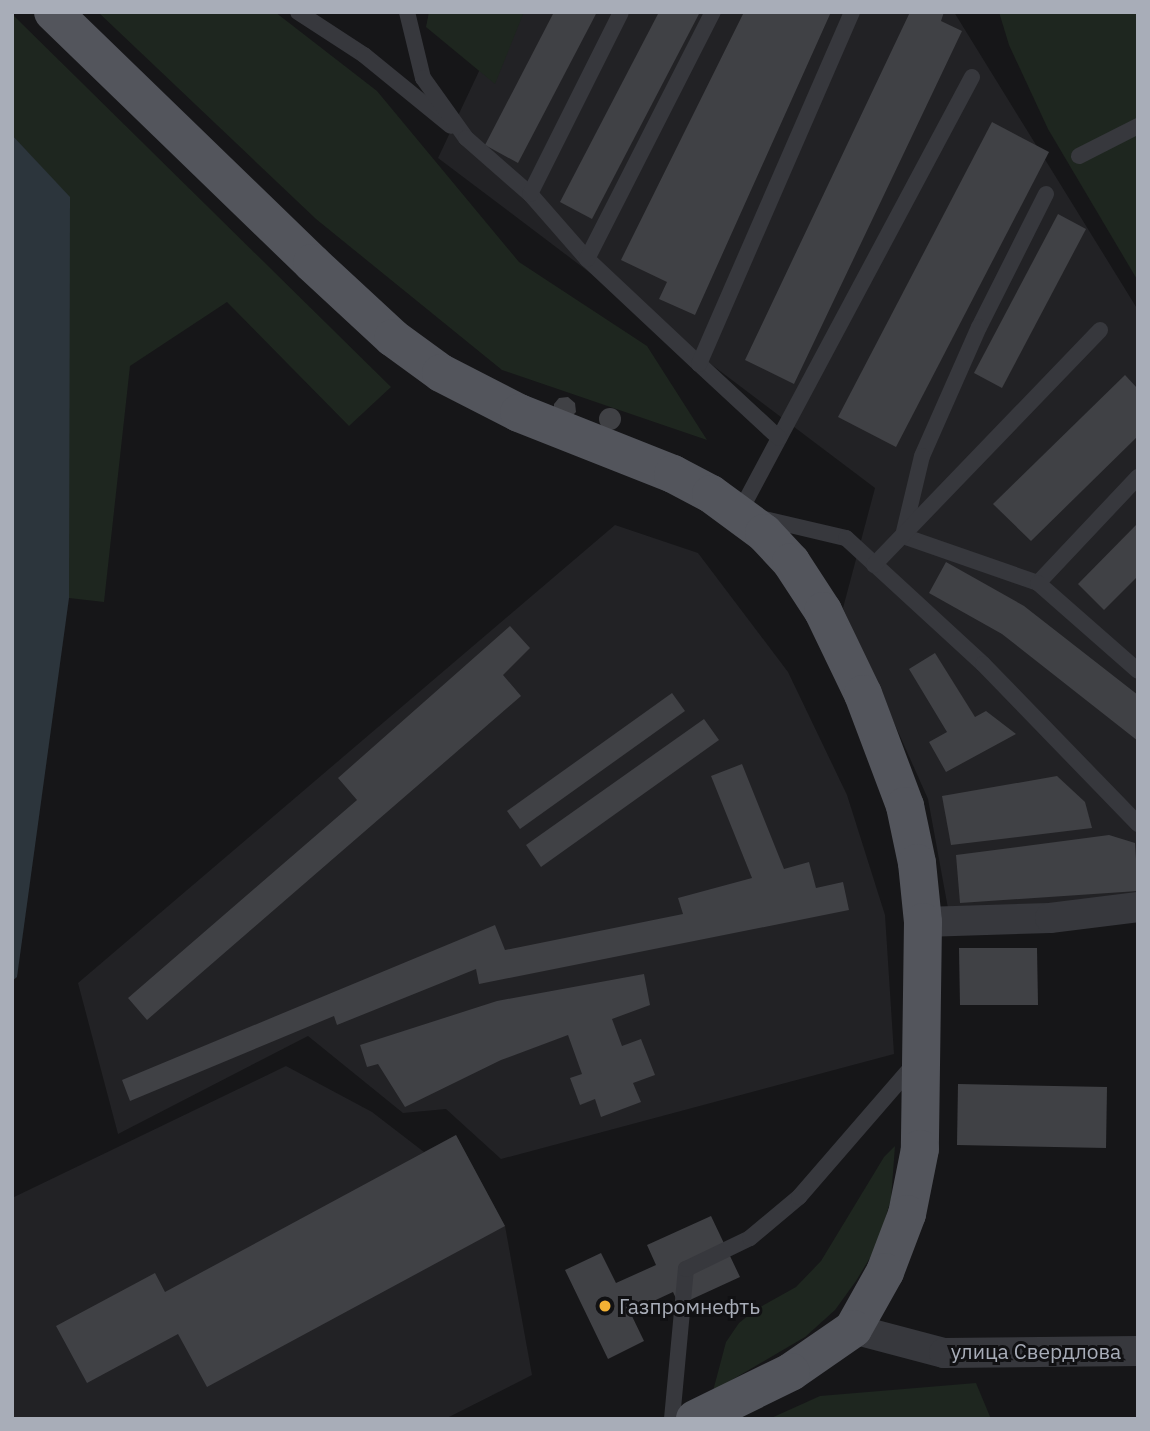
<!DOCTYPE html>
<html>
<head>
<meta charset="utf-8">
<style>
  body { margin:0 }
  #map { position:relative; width:1150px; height:1431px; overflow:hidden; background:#161618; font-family:"IBM Plex Sans",sans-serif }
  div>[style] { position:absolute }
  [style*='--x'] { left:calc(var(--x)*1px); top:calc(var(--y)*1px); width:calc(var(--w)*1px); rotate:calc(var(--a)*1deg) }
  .built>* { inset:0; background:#222225 }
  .green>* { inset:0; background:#1e261f }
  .water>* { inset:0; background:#2c353c }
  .building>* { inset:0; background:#404145 }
  .round { border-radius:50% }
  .service>* { height:16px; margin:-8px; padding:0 8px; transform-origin:8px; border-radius:8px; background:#37383d }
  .minor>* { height:30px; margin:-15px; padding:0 15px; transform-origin:15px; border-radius:15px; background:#37383d }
  .primary>* { height:38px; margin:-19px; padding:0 19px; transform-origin:19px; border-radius:19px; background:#53555c }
  .dots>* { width:19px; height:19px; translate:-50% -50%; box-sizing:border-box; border:4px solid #111113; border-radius:50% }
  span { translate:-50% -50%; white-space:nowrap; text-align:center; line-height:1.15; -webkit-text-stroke:6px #111113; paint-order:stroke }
  .poi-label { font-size:21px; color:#a8adb8 }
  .left { translate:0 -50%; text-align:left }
  .street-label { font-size:21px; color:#a8adb8 }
  .frame { position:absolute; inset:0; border:14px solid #a8adb8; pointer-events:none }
</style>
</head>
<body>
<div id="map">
  <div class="built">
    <i style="clip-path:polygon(507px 12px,954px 12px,1138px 310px,1138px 901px,949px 914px,928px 799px,843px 608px,875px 488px,438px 158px)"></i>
    <i style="clip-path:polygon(615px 525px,698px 553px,788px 672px,847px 795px,885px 915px,894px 1054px,501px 1159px,446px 1109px,403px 1113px,308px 1036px,118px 1134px,78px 983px)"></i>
    <i style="clip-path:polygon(286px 1066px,372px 1112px,424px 1152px,456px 1135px,505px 1226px,532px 1375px,445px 1419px,12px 1419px,12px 1198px)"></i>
  </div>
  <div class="green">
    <i style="clip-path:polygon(98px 12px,275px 12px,377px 91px,519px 262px,647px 346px,707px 440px,502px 370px,316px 219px)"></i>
    <i style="clip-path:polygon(429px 12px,524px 12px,495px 84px,426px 27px)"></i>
    <i style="clip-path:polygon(999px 12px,1138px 12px,1138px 281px,1048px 129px,1009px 45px)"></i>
    <i style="clip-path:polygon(12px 14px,391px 387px,349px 426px,227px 302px,130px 366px,104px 602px,69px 598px,69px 197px,12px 135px)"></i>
    <i style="clip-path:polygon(895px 1146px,891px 1199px,877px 1246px,856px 1281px,835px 1310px,805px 1337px,713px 1391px,726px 1342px,739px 1323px,755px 1310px,796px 1287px,821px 1261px,884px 1157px)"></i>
    <i style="clip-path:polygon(976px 1383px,991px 1419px,769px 1419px,820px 1396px)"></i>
  </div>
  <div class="water">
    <i style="clip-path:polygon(12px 135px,70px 197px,69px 598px,17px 977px,12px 981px)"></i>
  </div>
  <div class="building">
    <i style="clip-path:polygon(554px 12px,597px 12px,518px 163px,485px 145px)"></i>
    <i style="clip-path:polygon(659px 12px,700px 12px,592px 219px,560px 202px)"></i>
    <i style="clip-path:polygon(744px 12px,831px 12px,695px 315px,659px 299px,667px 282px,621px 260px)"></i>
    <i style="clip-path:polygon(910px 12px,944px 12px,941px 21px,962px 31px,794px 384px,745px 360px)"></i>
    <i style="clip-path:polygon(992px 122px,1049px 152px,896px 447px,838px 417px)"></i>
    <i style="clip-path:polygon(1058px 214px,1086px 229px,1002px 388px,974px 373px)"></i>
    <i style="clip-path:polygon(1125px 375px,1138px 389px,1138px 436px,1031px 541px,993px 504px)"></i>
    <i style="clip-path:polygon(568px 397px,575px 403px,576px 412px,570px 418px,554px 413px,554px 404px,559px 398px)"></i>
    <i class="round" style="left:599px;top:408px;width:22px;height:22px"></i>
    <i style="clip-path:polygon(1138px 523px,1138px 576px,1104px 610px,1078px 584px)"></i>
    <i style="clip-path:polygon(946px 562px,1024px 606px,1138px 695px,1138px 741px,1002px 634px,929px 593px)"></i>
    <i style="clip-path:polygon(510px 626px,530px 648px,503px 675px,521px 696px,147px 1020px,128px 998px,357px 800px,338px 778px)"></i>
    <i style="clip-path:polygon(935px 653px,975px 717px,986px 711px,1016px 734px,946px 772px,929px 742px,947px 732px,909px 669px)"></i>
    <i style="clip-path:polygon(672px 693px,685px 711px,520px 829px,507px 811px)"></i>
    <i style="clip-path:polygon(704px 719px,719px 740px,541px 867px,526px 845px)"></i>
    <i style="clip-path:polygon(742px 764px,784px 869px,809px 862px,816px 888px,843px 882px,849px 910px,479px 984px,476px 969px,337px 1025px,334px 1016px,130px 1101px,122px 1080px,495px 925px,505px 950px,683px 914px,678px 898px,752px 878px,711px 776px)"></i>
    <i style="clip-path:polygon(1057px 776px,1085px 802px,1092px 828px,951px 845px,942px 796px)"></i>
    <i style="clip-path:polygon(1109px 835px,1135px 843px,1138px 891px,960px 903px,956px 855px)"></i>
    <i style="clip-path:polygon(959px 948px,1037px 948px,1038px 1005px,960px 1005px)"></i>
    <i style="clip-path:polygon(644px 974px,650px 1005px,612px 1019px,622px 1046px,641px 1039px,655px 1075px,633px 1083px,641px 1102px,601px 1117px,595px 1099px,580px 1105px,570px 1078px,582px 1074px,568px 1035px,501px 1060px,405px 1107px,378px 1064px,367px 1067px,360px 1045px,497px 1001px)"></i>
    <i style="clip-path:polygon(958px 1084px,1107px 1087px,1106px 1148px,957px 1145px)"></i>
    <i style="clip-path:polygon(456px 1135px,505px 1226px,207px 1387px,178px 1334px,87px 1383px,56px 1326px,155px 1273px,165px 1292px)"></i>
    <i style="clip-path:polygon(711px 1216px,740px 1277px,679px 1305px,673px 1292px,630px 1312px,644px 1341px,608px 1359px,565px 1270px,601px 1253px,616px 1283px,656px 1265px,647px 1245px)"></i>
  </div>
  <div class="service">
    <i style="--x:298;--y:12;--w:79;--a:33.1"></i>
    <i style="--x:364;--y:55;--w:112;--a:39.2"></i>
    <i style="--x:407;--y:12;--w:68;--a:76.4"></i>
    <i style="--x:423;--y:78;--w:74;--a:54.4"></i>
    <i style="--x:466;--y:138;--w:85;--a:41.2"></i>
    <i style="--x:972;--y:77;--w:494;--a:118.1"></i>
    <i style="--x:739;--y:513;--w:110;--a:13.2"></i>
    <i style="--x:846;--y:538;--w:186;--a:42.6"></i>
    <i style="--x:983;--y:664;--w:223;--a:45.9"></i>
    <i style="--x:1079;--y:156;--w:66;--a:-27"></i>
    <i style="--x:1046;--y:194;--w:149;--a:116.7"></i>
    <i style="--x:979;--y:327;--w:141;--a:113.8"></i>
    <i style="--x:922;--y:456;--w:82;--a:103.4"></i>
    <i style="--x:903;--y:536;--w:143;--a:19.2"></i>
    <i style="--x:1038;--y:583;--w:146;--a:-46.7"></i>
    <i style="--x:587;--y:259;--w:86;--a:-131.2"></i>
    <i style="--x:530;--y:194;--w:203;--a:-63.4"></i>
    <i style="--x:699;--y:364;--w:154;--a:-136.8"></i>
    <i style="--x:587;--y:259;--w:277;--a:-63"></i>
    <i style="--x:779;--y:438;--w:109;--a:-137.2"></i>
    <i style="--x:699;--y:364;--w:384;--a:-66.5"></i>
    <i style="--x:874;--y:565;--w:326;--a:-46.1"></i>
    <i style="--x:1038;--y:583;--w:133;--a:41.3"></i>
    <i style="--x:672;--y:1419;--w:151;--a:-84.7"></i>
    <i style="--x:686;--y:1269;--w:71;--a:-25.8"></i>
    <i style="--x:750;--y:1238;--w:64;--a:-39.9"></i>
    <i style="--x:799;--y:1197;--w:177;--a:-49.1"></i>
  </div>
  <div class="minor">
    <i style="--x:923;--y:922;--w:127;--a:-1.8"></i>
    <i style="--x:1050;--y:918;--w:89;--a:-7.1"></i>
    <i style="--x:853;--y:1329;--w:94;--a:14.8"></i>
    <i style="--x:944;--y:1353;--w:194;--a:-0.6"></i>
  </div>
  <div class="primary">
    <i style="--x:53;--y:12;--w:361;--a:44.1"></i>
    <i style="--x:312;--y:263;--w:110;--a:42.8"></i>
    <i style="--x:393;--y:338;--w:59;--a:36.1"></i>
    <i style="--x:441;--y:373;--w:88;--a:27.1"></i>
    <i style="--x:519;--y:413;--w:166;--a:21.6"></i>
    <i style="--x:673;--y:474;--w:43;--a:27.8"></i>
    <i style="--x:711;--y:494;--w:66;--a:36.3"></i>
    <i style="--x:764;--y:533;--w:40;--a:47"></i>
    <i style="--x:791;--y:562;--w:59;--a:56.9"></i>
    <i style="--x:823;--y:611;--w:92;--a:64.3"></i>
    <i style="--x:863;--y:694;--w:120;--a:69.4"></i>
    <i style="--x:905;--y:806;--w:58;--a:78.1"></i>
    <i style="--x:917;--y:863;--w:59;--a:84.2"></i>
    <i style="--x:923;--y:922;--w:227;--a:90.8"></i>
    <i style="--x:920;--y:1149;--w:66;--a:101.3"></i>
    <i style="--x:907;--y:1214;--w:62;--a:110.8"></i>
    <i style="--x:885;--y:1272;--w:65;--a:119.3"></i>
    <i style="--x:853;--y:1329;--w:75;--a:145.3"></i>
    <i style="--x:791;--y:1372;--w:107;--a:153.9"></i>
  </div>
  <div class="dots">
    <i style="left:605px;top:1306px;background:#f2b134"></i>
  </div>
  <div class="poi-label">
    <span class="left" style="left:619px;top:1306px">Газпромнефть</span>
  </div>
  <div class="street-label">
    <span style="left:1036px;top:1351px">улица Свердлова</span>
  </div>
  <div class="frame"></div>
</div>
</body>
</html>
